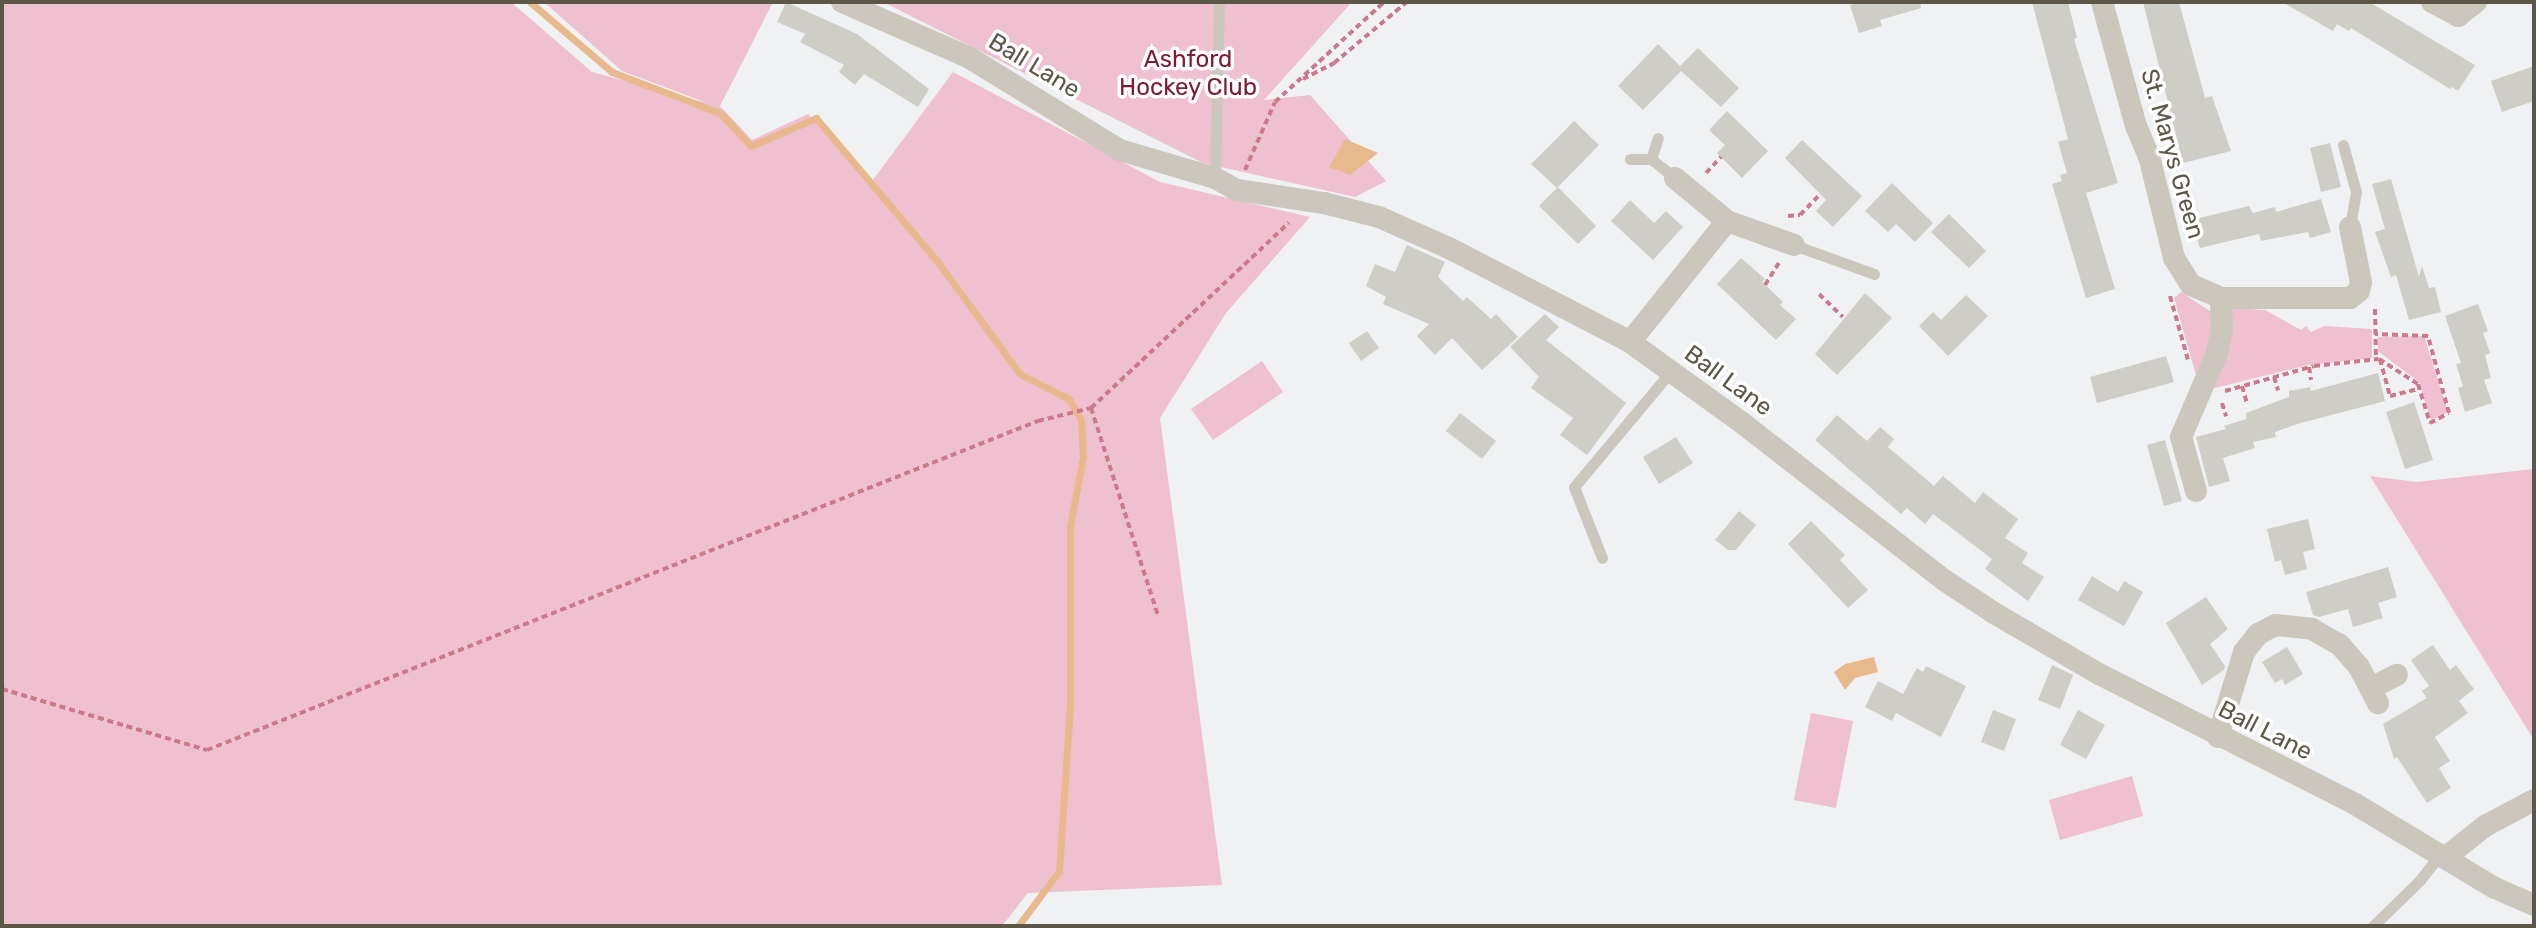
<!DOCTYPE html>
<html>
<head>
<meta charset="utf-8">
<style>
  body { margin:0 }
  #map { position:relative; width:2536px; height:928px; overflow:hidden; background:#eff1f2; font-family:Rubik,sans-serif }
  div>[style] { position:absolute }
  [style*='--x'] { left:calc(var(--x)*1px); top:calc(var(--y)*1px); width:calc(var(--w)*1px); rotate:calc(var(--a)*1deg) }
  .green>* { inset:0; background:#eec0d0 }
  .water>* { inset:0; background:#e9b98e }
  .stream>* { height:7px; margin:-3.5px; padding:0 3.5px; transform-origin:3.5px; border-radius:3.5px; background:#e9b98e }
  .building>* { inset:0; background:#cfcec6 }
  .path>* { height:4px; margin-top:-2px; transform-origin:0; background:repeating-linear-gradient(90deg,#cb798b 0 6px,transparent 0 10px) }
  .service>* { height:11px; margin:-5.5px; padding:0 5.5px; transform-origin:5.5px; border-radius:5.5px; background:#ccc7bc }
  .minor>* { height:22px; margin:-11px; padding:0 11px; transform-origin:11px; border-radius:11px; background:#ccc7bc }
  span { translate:-50% -50%; white-space:nowrap; text-align:center; line-height:1.15; -webkit-text-stroke:7px #fff; paint-order:stroke }
  .park-label { font-size:24px; color:#7c1a31 }
  .street-label { font-size:24px; color:#5c5748 }
  .frame { position:absolute; inset:0; border:4px solid #5c5748; pointer-events:none }
</style>
</head>
<body>
<div id="map">
  <div class="green">
    <i style="clip-path:polygon(2px 2px,511px 2px,592px 72px,707px 103px,622px 71px,544px 2px,773px 2px,720px 106px,752px 140px,808px 114px,870px 184px,953px 72px,1160px 182px,1310px 217px,1226px 313px,1160px 418px,1222px 885px,1028px 893px,1002px 926px,2px 926px)"></i>
    <i style="clip-path:polygon(883px 2px,1352px 2px,1264px 100px,1310px 95px,1386px 181px,1355px 197px,1203px 163px)"></i>
    <i style="clip-path:polygon(2181px 292px,2213px 313px,2215px 337px,2196px 375px,2174px 298px)"></i>
    <i style="clip-path:polygon(2232px 308px,2265px 310px,2301px 330px,2306px 326px,2311px 332px,2324px 326px,2372px 329px,2372px 358px,2308px 365px,2215px 388px,2209px 383px)"></i>
    <i style="clip-path:polygon(2424px 336px,2448px 412px,2431px 420px,2419px 382px,2378px 351px,2378px 337px)"></i>
    <i style="clip-path:polygon(1262px 361px,1283px 392px,1213px 440px,1191px 409px)"></i>
    <i style="clip-path:polygon(2534px 469px,2534px 740px,2370px 476px,2417px 482px)"></i>
    <i style="clip-path:polygon(1811px 713px,1853px 721px,1836px 808px,1794px 800px)"></i>
    <i style="clip-path:polygon(2132px 776px,2143px 816px,2060px 840px,2049px 800px)"></i>
  </div>
  <div class="water">
    <i style="clip-path:polygon(1345px 139px,1378px 153px,1350px 175px,1329px 167px)"></i>
    <i style="clip-path:polygon(1874px 657px,1878px 672px,1855px 678px,1845px 690px,1834px 672px,1845px 664px)"></i>
  </div>
  <div class="stream">
    <i style="--x:530;--y:2;--w:108;--a:40.5"></i>
    <i style="--x:612;--y:72;--w:116;--a:20.8"></i>
    <i style="--x:720;--y:113;--w:45;--a:46.8"></i>
    <i style="--x:751;--y:146;--w:71;--a:-23.3"></i>
    <i style="--x:816;--y:118;--w:187;--a:49.8"></i>
    <i style="--x:937;--y:261;--w:140;--a:53.7"></i>
    <i style="--x:1020;--y:374;--w:55;--a:27"></i>
    <i style="--x:1069;--y:399;--w:24;--a:60"></i>
    <i style="--x:1081;--y:420;--w:37;--a:87"></i>
    <i style="--x:1083;--y:457;--w:70;--a:100.7"></i>
    <i style="--x:1070;--y:526;--w:179;--a:90"></i>
    <i style="--x:1070;--y:705;--w:166;--a:93.8"></i>
    <i style="--x:1059;--y:871;--w:69;--a:126.7"></i>
  </div>
  <div class="building">
    <i style="clip-path:polygon(786px 2px,857px 34px,929px 89px,918px 107px,864px 74px,855px 85px,839px 72px,844px 65px,800px 42px,805px 34px,777px 22px)"></i>
    <i style="clip-path:polygon(1861px 2px,1920px 2px,1921px 8px,1880px 20px,1882px 26px,1859px 33px,1850px 5px)"></i>
    <i style="clip-path:polygon(2032px 2px,2068px 2px,2077px 38px,2074px 39px,2118px 183px,2086px 193px,2115px 289px,2086px 298px,2052px 184px,2062px 181px,2060px 175px,2067px 173px,2058px 142px,2068px 139px)"></i>
    <i style="clip-path:polygon(2143px 2px,2179px 2px,2205px 98px,2212px 96px,2231px 151px,2183px 163px)"></i>
    <i style="clip-path:polygon(2282px 2px,2369px 2px,2475px 65px,2458px 91px,2452px 87px,2450px 89px,2351px 28px,2349px 31px,2337px 24px,2333px 31px)"></i>
    <i style="clip-path:polygon(1658px 44px,1680px 66px,1698px 48px,1739px 88px,1721px 107px,1681px 71px,1643px 110px,1618px 86px)"></i>
    <i style="clip-path:polygon(2534px 66px,2534px 101px,2502px 112px,2491px 81px)"></i>
    <i style="clip-path:polygon(1727px 111px,1768px 151px,1742px 178px,1717px 153px,1725px 145px,1709px 130px)"></i>
    <i style="clip-path:polygon(1574px 121px,1599px 145px,1557px 188px,1531px 164px)"></i>
    <i style="clip-path:polygon(1802px 140px,1862px 196px,1833px 227px,1816px 211px,1826px 200px,1785px 158px)"></i>
    <i style="clip-path:polygon(2330px 143px,2341px 187px,2321px 192px,2310px 148px)"></i>
    <i style="clip-path:polygon(2391px 179px,2419px 277px,2422px 266px,2429px 288px,2435px 287px,2441px 312px,2409px 320px,2396px 275px,2391px 277px,2375px 232px,2385px 229px,2372px 184px)"></i>
    <i style="clip-path:polygon(1892px 183px,1933px 223px,1915px 242px,1896px 224px,1888px 232px,1865px 211px)"></i>
    <i style="clip-path:polygon(1558px 187px,1596px 226px,1578px 244px,1539px 206px)"></i>
    <i style="clip-path:polygon(2321px 199px,2331px 232px,2310px 238px,2308px 232px,2261px 241px,2259px 234px,2200px 248px,2191px 220px,2249px 206px,2253px 213px,2275px 207px,2276px 212px)"></i>
    <i style="clip-path:polygon(1630px 200px,1654px 223px,1666px 211px,1683px 227px,1653px 260px,1611px 221px)"></i>
    <i style="clip-path:polygon(1949px 214px,1986px 251px,1969px 268px,1931px 232px)"></i>
    <i style="clip-path:polygon(1407px 245px,1445px 262px,1438px 277px,1463px 301px,1467px 297px,1491px 319px,1496px 314px,1518px 337px,1482px 370px,1452px 338px,1435px 355px,1417px 336px,1429px 324px,1383px 304px,1386px 297px,1366px 286px,1375px 264px,1395px 272px)"></i>
    <i style="clip-path:polygon(1741px 258px,1765px 279px,1762px 282px,1783px 302px,1780px 305px,1796px 319px,1776px 340px,1717px 284px)"></i>
    <i style="clip-path:polygon(1865px 293px,1892px 318px,1837px 375px,1815px 354px)"></i>
    <i style="clip-path:polygon(1966px 295px,1988px 316px,1948px 356px,1919px 326px,1933px 312px,1941px 320px)"></i>
    <i style="clip-path:polygon(2478px 304px,2488px 331px,2483px 333px,2490px 353px,2485px 355px,2491px 378px,2484px 380px,2492px 403px,2465px 412px,2458px 388px,2463px 386px,2456px 364px,2461px 363px,2445px 316px)"></i>
    <i style="clip-path:polygon(1545px 314px,1559px 327px,1546px 340px,1626px 403px,1587px 455px,1560px 435px,1573px 418px,1531px 388px,1539px 377px,1510px 347px)"></i>
    <i style="clip-path:polygon(1367px 331px,1379px 348px,1361px 361px,1349px 343px)"></i>
    <i style="clip-path:polygon(2166px 356px,2174px 382px,2097px 403px,2090px 377px)"></i>
    <i style="clip-path:polygon(2378px 373px,2385px 401px,2297px 424px,2275px 432px,2276px 437px,2253px 442px,2255px 448px,2223px 458px,2230px 481px,2209px 487px,2196px 437px,2226px 429px,2224px 426px,2246px 419px,2246px 413px,2289px 397px,2289px 391px,2310px 387px,2311px 391px)"></i>
    <i style="clip-path:polygon(2414px 402px,2433px 460px,2405px 469px,2386px 412px)"></i>
    <i style="clip-path:polygon(1460px 413px,1496px 441px,1482px 459px,1446px 431px)"></i>
    <i style="clip-path:polygon(1837px 415px,1867px 441px,1880px 427px,1894px 439px,1888px 447px,1934px 486px,1943px 476px,1975px 503px,1983px 492px,2018px 519px,2005px 538px,2028px 553px,2022px 563px,2044px 577px,2028px 601px,1985px 569px,1992px 559px,1933px 514px,1925px 524px,1907px 508px,1901px 514px,1815px 440px)"></i>
    <i style="clip-path:polygon(1676px 437px,1693px 463px,1659px 484px,1643px 457px)"></i>
    <i style="clip-path:polygon(2165px 440px,2182px 501px,2164px 506px,2147px 445px)"></i>
    <i style="clip-path:polygon(1739px 511px,1756px 525px,1736px 550px,1728px 550px,1715px 540px)"></i>
    <i style="clip-path:polygon(2308px 519px,2315px 549px,2303px 552px,2307px 569px,2285px 575px,2281px 560px,2275px 562px,2267px 529px)"></i>
    <i style="clip-path:polygon(1811px 521px,1845px 555px,1840px 560px,1868px 590px,1848px 608px,1788px 544px)"></i>
    <i style="clip-path:polygon(2388px 567px,2397px 597px,2378px 603px,2383px 618px,2353px 627px,2348px 609px,2319px 617px,2313px 615px,2306px 592px)"></i>
    <i style="clip-path:polygon(2092px 576px,2118px 592px,2124px 581px,2143px 592px,2124px 626px,2078px 600px)"></i>
    <i style="clip-path:polygon(2206px 597px,2228px 629px,2210px 644px,2225px 666px,2224px 670px,2202px 685px,2166px 623px)"></i>
    <i style="clip-path:polygon(2433px 645px,2450px 670px,2456px 665px,2474px 689px,2459px 701px,2468px 713px,2435px 737px,2450px 761px,2439px 768px,2451px 788px,2427px 803px,2397px 757px,2394px 759px,2383px 724px,2427px 698px,2422px 691px,2429px 686px,2411px 660px)"></i>
    <i style="clip-path:polygon(2287px 647px,2303px 674px,2285px 685px,2282px 679px,2275px 683px,2262px 662px)"></i>
    <i style="clip-path:polygon(2052px 665px,2073px 675px,2060px 709px,2038px 700px)"></i>
    <i style="clip-path:polygon(1926px 666px,1966px 686px,1941px 737px,1896px 713px,1892px 721px,1865px 707px,1878px 681px,1903px 694px,1917px 668px,1923px 672px)"></i>
    <i style="clip-path:polygon(1993px 710px,2016px 719px,2004px 751px,1981px 742px)"></i>
    <i style="clip-path:polygon(2078px 710px,2105px 725px,2086px 759px,2060px 745px)"></i>
  </div>
  <div class="path">
    <i style="--x:2533;--y:2;--w:1;--a:0"></i>
    <i style="--x:1303;--y:79;--w:35;--a:-27"></i>
    <i style="--x:1334;--y:63;--w:95;--a:-39.9"></i>
    <i style="--x:1245;--y:170;--w:74;--a:-66.2"></i>
    <i style="--x:1275;--y:102;--w:148;--a:-42.5"></i>
    <i style="--x:1706;--y:173;--w:22;--a:-47"></i>
    <i style="--x:1788;--y:216;--w:12;--a:-5"></i>
    <i style="--x:1800;--y:215;--w:29;--a:-46"></i>
    <i style="--x:1765;--y:285;--w:26;--a:-58"></i>
    <i style="--x:1819;--y:294;--w:33;--a:44"></i>
    <i style="--x:2170;--y:296;--w:66;--a:74.3"></i>
    <i style="--x:2375;--y:309;--w:50;--a:88.9"></i>
    <i style="--x:2380;--y:359;--w:38;--a:75"></i>
    <i style="--x:2390;--y:396;--w:30;--a:-14"></i>
    <i style="--x:2309;--y:367;--w:13;--a:81"></i>
    <i style="--x:2274;--y:377;--w:14;--a:73"></i>
    <i style="--x:2242;--y:386;--w:18;--a:74"></i>
    <i style="--x:2225;--y:391;--w:92;--a:-15.7"></i>
    <i style="--x:2314;--y:366;--w:65;--a:-6.1"></i>
    <i style="--x:2379;--y:359;--w:46;--a:32.7"></i>
    <i style="--x:2418;--y:384;--w:41;--a:72.9"></i>
    <i style="--x:2430;--y:423;--w:21;--a:-28"></i>
    <i style="--x:2449;--y:413;--w:80;--a:-105.3"></i>
    <i style="--x:2428;--y:336;--w:53;--a:-177.8"></i>
    <i style="--x:2222;--y:403;--w:14;--a:73"></i>
    <i style="--x:1091;--y:408;--w:219;--a:72.1"></i>
    <i style="--x:2;--y:689;--w:214;--a:16.6"></i>
    <i style="--x:207;--y:750;--w:894;--a:-21.6"></i>
    <i style="--x:1038;--y:421;--w:55;--a:-13.8"></i>
    <i style="--x:1091;--y:408;--w:271;--a:-43.1"></i>
  </div>
  <div class="service">
    <i style="--x:2343;--y:145;--w:49;--a:74.5"></i>
    <i style="--x:2356;--y:192;--w:36;--a:100"></i>
    <i style="--x:1630;--y:159;--w:21;--a:0"></i>
    <i style="--x:1651;--y:159;--w:31;--a:38"></i>
    <i style="--x:1651;--y:159;--w:22;--a:-72"></i>
    <i style="--x:1215;--y:178;--w:176;--a:-88.7"></i>
    <i style="--x:1794;--y:245;--w:85;--a:19.9"></i>
    <i style="--x:1602;--y:558;--w:76;--a:-111.5"></i>
    <i style="--x:1574;--y:487;--w:151;--a:-50.1"></i>
    <i style="--x:2373;--y:926;--w:66;--a:-44.4"></i>
    <i style="--x:2420;--y:880;--w:33;--a:-52"></i>
  </div>
  <div class="minor">
    <i style="--x:842;--y:2;--w:137;--a:23.6"></i>
    <i style="--x:968;--y:57;--w:178;--a:31.5"></i>
    <i style="--x:1120;--y:150;--w:99;--a:16.4"></i>
    <i style="--x:1215;--y:178;--w:25;--a:29"></i>
    <i style="--x:1237;--y:190;--w:88;--a:8.5"></i>
    <i style="--x:1324;--y:203;--w:57;--a:14.3"></i>
    <i style="--x:1379;--y:217;--w:77;--a:23.9"></i>
    <i style="--x:1449;--y:248;--w:204;--a:27.4"></i>
    <i style="--x:1630;--y:342;--w:137;--a:35.8"></i>
    <i style="--x:1741;--y:422;--w:257;--a:37.9"></i>
    <i style="--x:1944;--y:580;--w:60;--a:33.4"></i>
    <i style="--x:1994;--y:613;--w:121;--a:30.2"></i>
    <i style="--x:2099;--y:674;--w:287;--a:26.9"></i>
    <i style="--x:2355;--y:804;--w:163;--a:31"></i>
    <i style="--x:2495;--y:888;--w:43;--a:23.6"></i>
    <i style="--x:2102;--y:2;--w:129;--a:74.7"></i>
    <i style="--x:2136;--y:126;--w:33;--a:67"></i>
    <i style="--x:2149;--y:156;--w:105;--a:76.2"></i>
    <i style="--x:2174;--y:258;--w:32;--a:58"></i>
    <i style="--x:2191;--y:285;--w:33;--a:23"></i>
    <i style="--x:2221;--y:298;--w:129;--a:0"></i>
    <i style="--x:2350;--y:298;--w:11;--a:-38"></i>
    <i style="--x:2359;--y:291;--w:9;--a:-77"></i>
    <i style="--x:2361;--y:282;--w:56;--a:-101.3"></i>
    <i style="--x:2432;--y:2;--w:30;--a:28"></i>
    <i style="--x:2458;--y:16;--w:23;--a:-38"></i>
    <i style="--x:1675;--y:178;--w:67;--a:39.6"></i>
    <i style="--x:1727;--y:221;--w:71;--a:19.7"></i>
    <i style="--x:1630;--y:342;--w:155;--a:-51.3"></i>
    <i style="--x:2196;--y:491;--w:56;--a:-105.5"></i>
    <i style="--x:2181;--y:437;--w:91;--a:-66.8"></i>
    <i style="--x:2217;--y:353;--w:24;--a:-78"></i>
    <i style="--x:2222;--y:330;--w:32;--a:-92"></i>
    <i style="--x:2371;--y:688;--w:29;--a:-27"></i>
    <i style="--x:2218;--y:737;--w:89;--a:-73"></i>
    <i style="--x:2244;--y:652;--w:23;--a:-52"></i>
    <i style="--x:2258;--y:634;--w:20;--a:-27"></i>
    <i style="--x:2276;--y:625;--w:36;--a:6"></i>
    <i style="--x:2312;--y:629;--w:32;--a:30"></i>
    <i style="--x:2340;--y:645;--w:29;--a:49"></i>
    <i style="--x:2359;--y:667;--w:41;--a:62.2"></i>
    <i style="--x:2446;--y:857;--w:50;--a:-38.5"></i>
    <i style="--x:2485;--y:826;--w:55;--a:-28"></i>
  </div>
  <div class="park-label">
    <span style="left:1188px;top:74px">Ashford<br>Hockey Club</span>
  </div>
  <div class="street-label">
    <span style="left:1034px;top:66px;rotate:31deg">Ball Lane</span>
    <span style="left:2172px;top:154px;rotate:74deg">St. Marys Green</span>
    <span style="left:1728px;top:381px;rotate:36deg">Ball Lane</span>
    <span style="left:2265px;top:731px;rotate:27deg">Ball Lane</span>
  </div>
  <div class="frame"></div>
</div>
</body>
</html>
